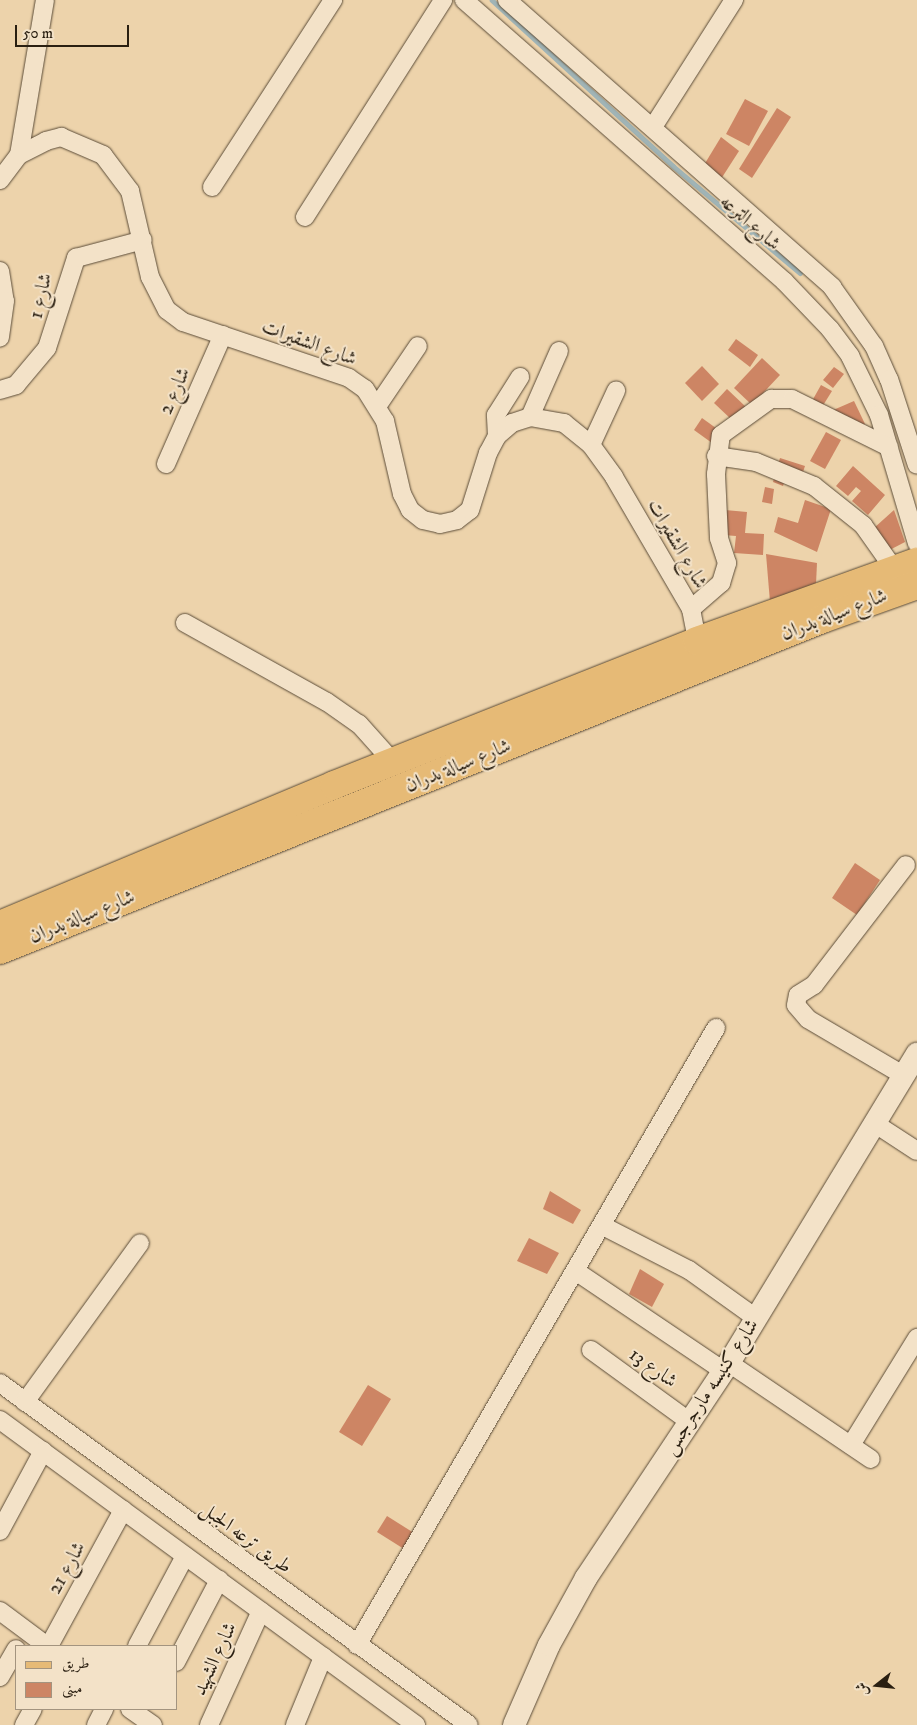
<!DOCTYPE html>
<html>
<head>
<meta charset="utf-8">
<style>
  body { margin:0 }
  #map { position:relative; width:917px; height:1725px; overflow:hidden; background:#edd3ab; font-family:"IM FELL DW Pica",Amiri,serif }
  div>[style] { position:absolute }
  [style*='--x'] { left:calc(var(--x)*1px); top:calc(var(--y)*1px); width:calc(var(--w)*1px); rotate:calc(var(--a)*1deg) }
  .stream>* { height:4.5px; margin:-2.25px; padding:0 2.25px; transform-origin:2.25px; border-radius:2.25px; background:#a0b4b6 }
  .building>* { inset:0; background:#cd8564 }
  .roads { filter:drop-shadow(0 0 1px #5b4c38) drop-shadow(0 0 1px #5b4c38) }
  .minor>* { height:18px; margin:-9px; padding:0 9px; transform-origin:9px; border-radius:9px; background:#f3e2c8 }
  .tertiary>* { height:22px; margin:-11px; padding:0 11px; transform-origin:11px; border-radius:11px; background:#f3e2c8 }
  .primary>* { height:28px; margin:-14px; padding:0 14px; transform-origin:14px; border-radius:14px; background:#e6ba76 }
  span { translate:-50% -50%; white-space:nowrap; text-align:center; line-height:1.15; -webkit-text-stroke:4px #f3e2c8; paint-order:stroke }
  .street-label { font-size:20px; color:#2a1f11 }
  .legend { position:absolute; left:15px; top:1645px; width:162px; height:65px; box-sizing:border-box; background:#f3e2c8; border:1px solid #a3947f; margin:0; padding:6px 9px; list-style:none; font-size:15px; color:#2a1f11 }
  .legend li { display:flex; align-items:center; gap:10px; height:25px }
  .legend b { width:25px; border:1px solid #a3947f }
  .north { position:absolute; left:852px; top:1660px; width:50px; height:50px; -webkit-text-stroke:4px #f3e2c8; paint-order:stroke; rotate:254deg; font-size:14px; font-weight:700; line-height:20px; text-align:center; color:#2a1f11 }
  .north::after { content:''; display:block; margin:auto; width:18px; height:22px; background:#2a1f11; clip-path:polygon(50% 0,100% 100%,50% 72%,0 100%) }
  .scale { position:absolute; left:15px; top:25px; width:114px; height:22px; box-sizing:border-box; border:2px solid #2a1f11; border-top:0; padding-left:6px; font-size:15px; line-height:18px; white-space:nowrap; color:#2a1f11; -webkit-text-stroke:4px #f3e2c8; paint-order:stroke }
</style>
</head>
<body>
<div id="map">
  <div class="stream">
    <i style="--x:492;--y:0;--w:246;--a:42.5"></i>
    <i style="--x:673;--y:166;--w:166;--a:40.1"></i>
  </div>
  <div class="building">
    <i style="clip-path:polygon(745px 99px,768px 111px,749px 146px,726px 134px)"></i>
    <i style="clip-path:polygon(777px 108px,791px 117px,752px 178px,739px 169px)"></i>
    <i style="clip-path:polygon(721px 137px,739px 151px,721px 179px,704px 165px)"></i>
    <i style="clip-path:polygon(736px 339px,758px 355px,750px 367px,728px 350px)"></i>
    <i style="clip-path:polygon(762px 358px,780px 375px,752px 405px,734px 388px)"></i>
    <i style="clip-path:polygon(702px 366px,719px 384px,702px 401px,685px 383px)"></i>
    <i style="clip-path:polygon(834px 367px,844px 374px,833px 388px,823px 380px)"></i>
    <i style="clip-path:polygon(821px 385px,832px 391px,822px 407px,812px 401px)"></i>
    <i style="clip-path:polygon(727px 389px,746px 407px,733px 421px,714px 403px)"></i>
    <i style="clip-path:polygon(854px 401px,865px 424px,847px 432px,831px 411px)"></i>
    <i style="clip-path:polygon(702px 418px,720px 431px,712px 443px,694px 430px)"></i>
    <i style="clip-path:polygon(826px 432px,841px 440px,825px 469px,810px 461px)"></i>
    <i style="clip-path:polygon(780px 458px,805px 466px,802px 475px,785px 480px,783px 486px,773px 482px)"></i>
    <i style="clip-path:polygon(853px 466px,885px 495px,868px 515px,852px 501px,861px 491px,856px 487px,848px 496px,836px 486px)"></i>
    <i style="clip-path:polygon(765px 487px,774px 489px,772px 504px,762px 502px)"></i>
    <i style="clip-path:polygon(805px 500px,831px 509px,817px 552px,774px 532px,778px 517px,798px 523px)"></i>
    <i style="clip-path:polygon(725px 510px,747px 512px,745px 533px,764px 534px,763px 555px,734px 553px,736px 536px,723px 535px)"></i>
    <i style="clip-path:polygon(894px 510px,905px 542px,880px 555px,864px 537px)"></i>
    <i style="clip-path:polygon(766px 554px,817px 563px,816px 584px,770px 602px)"></i>
    <i style="clip-path:polygon(855px 863px,880px 880px,857px 915px,832px 898px)"></i>
    <i style="clip-path:polygon(550px 1191px,581px 1210px,573px 1224px,543px 1209px)"></i>
    <i style="clip-path:polygon(529px 1238px,559px 1253px,547px 1274px,517px 1261px)"></i>
    <i style="clip-path:polygon(640px 1269px,664px 1284px,652px 1307px,629px 1294px)"></i>
    <i style="clip-path:polygon(368px 1385px,391px 1399px,362px 1446px,339px 1432px)"></i>
    <i style="clip-path:polygon(387px 1516px,414px 1533px,404px 1549px,377px 1532px)"></i>
  </div>
  <div class="roads">
    <div class="minor">
      <i style="--x:464;--y:0;--w:426;--a:41.3"></i>
      <i style="--x:784;--y:281;--w:66;--a:46.2"></i>
      <i style="--x:830;--y:329;--w:34;--a:53"></i>
      <i style="--x:850;--y:356;--w:66;--a:63.8"></i>
      <i style="--x:879;--y:415;--w:134;--a:73.5"></i>
      <i style="--x:507;--y:0;--w:434;--a:41.4"></i>
      <i style="--x:832;--y:287;--w:72;--a:54.6"></i>
      <i style="--x:874;--y:346;--w:36;--a:66"></i>
      <i style="--x:889;--y:379;--w:90;--a:72"></i>
      <i style="--x:653;--y:127;--w:151;--a:-57.5"></i>
      <i style="--x:19;--y:155;--w:157;--a:-80.5"></i>
      <i style="--x:0;--y:180;--w:31;--a:-53"></i>
      <i style="--x:19;--y:155;--w:30;--a:-27"></i>
      <i style="--x:46;--y:141;--w:16;--a:-15"></i>
      <i style="--x:61;--y:137;--w:46;--a:23.2"></i>
      <i style="--x:103;--y:155;--w:45;--a:53.1"></i>
      <i style="--x:130;--y:191;--w:88;--a:76.9"></i>
      <i style="--x:150;--y:277;--w:37;--a:63"></i>
      <i style="--x:167;--y:310;--w:20;--a:37"></i>
      <i style="--x:183;--y:322;--w:175;--a:18.6"></i>
      <i style="--x:349;--y:378;--w:19;--a:35"></i>
      <i style="--x:365;--y:389;--w:38;--a:58"></i>
      <i style="--x:385;--y:421;--w:75;--a:76.9"></i>
      <i style="--x:402;--y:494;--w:18;--a:63"></i>
      <i style="--x:410;--y:510;--w:16;--a:38"></i>
      <i style="--x:423;--y:520;--w:17;--a:13"></i>
      <i style="--x:440;--y:524;--w:17;--a:-13"></i>
      <i style="--x:457;--y:520;--w:16;--a:-38"></i>
      <i style="--x:470;--y:510;--w:60;--a:-72.5"></i>
      <i style="--x:488;--y:453;--w:19;--a:-62"></i>
      <i style="--x:497;--y:436;--w:20;--a:-41"></i>
      <i style="--x:512;--y:423;--w:19;--a:-18"></i>
      <i style="--x:530;--y:417;--w:35;--a:10"></i>
      <i style="--x:564;--y:423;--w:35;--a:39"></i>
      <i style="--x:591;--y:445;--w:39;--a:54"></i>
      <i style="--x:614;--y:477;--w:153;--a:59.7"></i>
      <i style="--x:691;--y:609;--w:33;--a:79"></i>
      <i style="--x:212;--y:187;--w:223;--a:-57.1"></i>
      <i style="--x:305;--y:217;--w:257;--a:-57.5"></i>
      <i style="--x:0;--y:271;--w:30;--a:81"></i>
      <i style="--x:5;--y:301;--w:37;--a:98"></i>
      <i style="--x:0;--y:390;--w:17;--a:-17"></i>
      <i style="--x:16;--y:385;--w:48;--a:-50"></i>
      <i style="--x:47;--y:348;--w:95;--a:-72.1"></i>
      <i style="--x:76;--y:258;--w:69;--a:-15"></i>
      <i style="--x:378;--y:405;--w:71;--a:-55.9"></i>
      <i style="--x:530;--y:417;--w:72;--a:-66.3"></i>
      <i style="--x:497;--y:436;--w:21;--a:-93"></i>
      <i style="--x:496;--y:415;--w:45;--a:-57.7"></i>
      <i style="--x:591;--y:445;--w:60;--a:-65.2"></i>
      <i style="--x:716;--y:456;--w:40;--a:8.5"></i>
      <i style="--x:756;--y:462;--w:63;--a:22.5"></i>
      <i style="--x:814;--y:486;--w:63;--a:38.5"></i>
      <i style="--x:863;--y:525;--w:54;--a:54.8"></i>
      <i style="--x:166;--y:464;--w:141;--a:-66.2"></i>
      <i style="--x:691;--y:609;--w:40;--a:-41"></i>
      <i style="--x:721;--y:583;--w:21;--a:-73"></i>
      <i style="--x:727;--y:563;--w:26;--a:-108"></i>
      <i style="--x:719;--y:538;--w:64;--a:-92.7"></i>
      <i style="--x:716;--y:474;--w:39;--a:-83"></i>
      <i style="--x:721;--y:435;--w:62;--a:-35.8"></i>
      <i style="--x:771;--y:399;--w:21;--a:0"></i>
      <i style="--x:792;--y:399;--w:108;--a:26.3"></i>
      <i style="--x:185;--y:623;--w:162;--a:29.1"></i>
      <i style="--x:327;--y:702;--w:39;--a:35"></i>
      <i style="--x:359;--y:724;--w:51;--a:48.2"></i>
      <i style="--x:903;--y:1075;--w:110;--a:-149.5"></i>
      <i style="--x:808;--y:1019;--w:18;--a:-131"></i>
      <i style="--x:796;--y:1005;--w:10;--a:-79"></i>
      <i style="--x:798;--y:995;--w:19;--a:-32"></i>
      <i style="--x:814;--y:985;--w:151;--a:-52.5"></i>
      <i style="--x:874;--y:1123;--w:51;--a:33.1"></i>
      <i style="--x:603;--y:1226;--w:97;--a:27.1"></i>
      <i style="--x:689;--y:1270;--w:82;--a:35.6"></i>
      <i style="--x:577;--y:1272;--w:177;--a:34"></i>
      <i style="--x:591;--y:1350;--w:122;--a:36"></i>
      <i style="--x:729;--y:1363;--w:171;--a:34.1"></i>
      <i style="--x:0;--y:1383;--w:580;--a:36.1"></i>
      <i style="--x:25;--y:1402;--w:196;--a:-54.1"></i>
      <i style="--x:0;--y:1420;--w:516;--a:36.25"></i>
      <i style="--x:851;--y:1445;--w:126;--a:-58.3"></i>
      <i style="--x:0;--y:1531;--w:91;--a:-61.7"></i>
      <i style="--x:0;--y:1611;--w:59;--a:36.7"></i>
      <i style="--x:357;--y:1645;--w:714;--a:-59.81"></i>
      <i style="--x:49;--y:1646;--w:155;--a:-61.4"></i>
      <i style="--x:137;--y:1646;--w:102;--a:-61.9"></i>
      <i style="--x:176;--y:1662;--w:93;--a:-62.3"></i>
      <i style="--x:0;--y:1677;--w:32;--a:-60"></i>
      <i style="--x:130;--y:1709;--w:28;--a:35"></i>
      <i style="--x:24;--y:1725;--w:18;--a:-61"></i>
      <i style="--x:96;--y:1725;--w:18;--a:-63"></i>
      <i style="--x:209;--y:1725;--w:125;--a:-65.5"></i>
      <i style="--x:295;--y:1725;--w:74;--a:-67.6"></i>
    </div>
    <div class="tertiary">
      <i style="--x:514;--y:1725;--w:87;--a:-66.4"></i>
      <i style="--x:549;--y:1645;--w:77;--a:-61.1"></i>
      <i style="--x:586;--y:1578;--w:258;--a:-56.4"></i>
      <i style="--x:729;--y:1363;--w:362;--a:-58.7"></i>
    </div>
    <div class="primary">
      <i style="--x:0;--y:925;--w:362;--a:-22.7"></i>
      <i style="--x:334;--y:785;--w:391;--a:-21.6"></i>
      <i style="--x:697;--y:641;--w:234;--a:-19.8"></i>
      <i style="--x:0;--y:950;--w:886;--a:-21.93"></i>
      <i style="--x:822;--y:619;--w:101;--a:-19.7"></i>
    </div>
  </div>
  <div class="street-label">
    <span style="left:750px;top:223px;rotate:41deg">شارع الترعه</span>
    <span style="left:41px;top:296px;rotate:-77deg">شارع 1</span>
    <span style="left:309px;top:343px;rotate:20deg">شارع الشقيرات</span>
    <span style="left:175px;top:391px;rotate:-66deg">شارع 2</span>
    <span style="left:677px;top:544px;rotate:60deg">شارع الشقيرات</span>
    <span style="left:834px;top:615px;rotate:-21deg">شارع سيالة بدران</span>
    <span style="left:458px;top:766px;rotate:-22deg">شارع سيالة بدران</span>
    <span style="left:82px;top:917px;rotate:-22deg">شارع سيالة بدران</span>
    <span style="left:653px;top:1368px;rotate:36deg">شارع 13</span>
    <span style="left:711px;top:1387px;rotate:-57deg">شارع كنيسه مارجرجس</span>
    <span style="left:246px;top:1538px;rotate:36deg">طريق ترعه الجبل</span>
    <span style="left:67px;top:1568px;rotate:-61deg">شارع 21</span>
    <span style="left:215px;top:1659px;rotate:-65deg">شارع الشهيد</span>
  </div>
  <ul class="legend">
  <li><b style="height:6px;background:#e6ba76"></b>طريق</li>
  <li><b style="height:14px;background:#cd8564"></b>مبنى</li>
  </ul>
  <div class="north">ش</div>
  <div class="scale">50 m</div>
</div>
</body>
</html>
